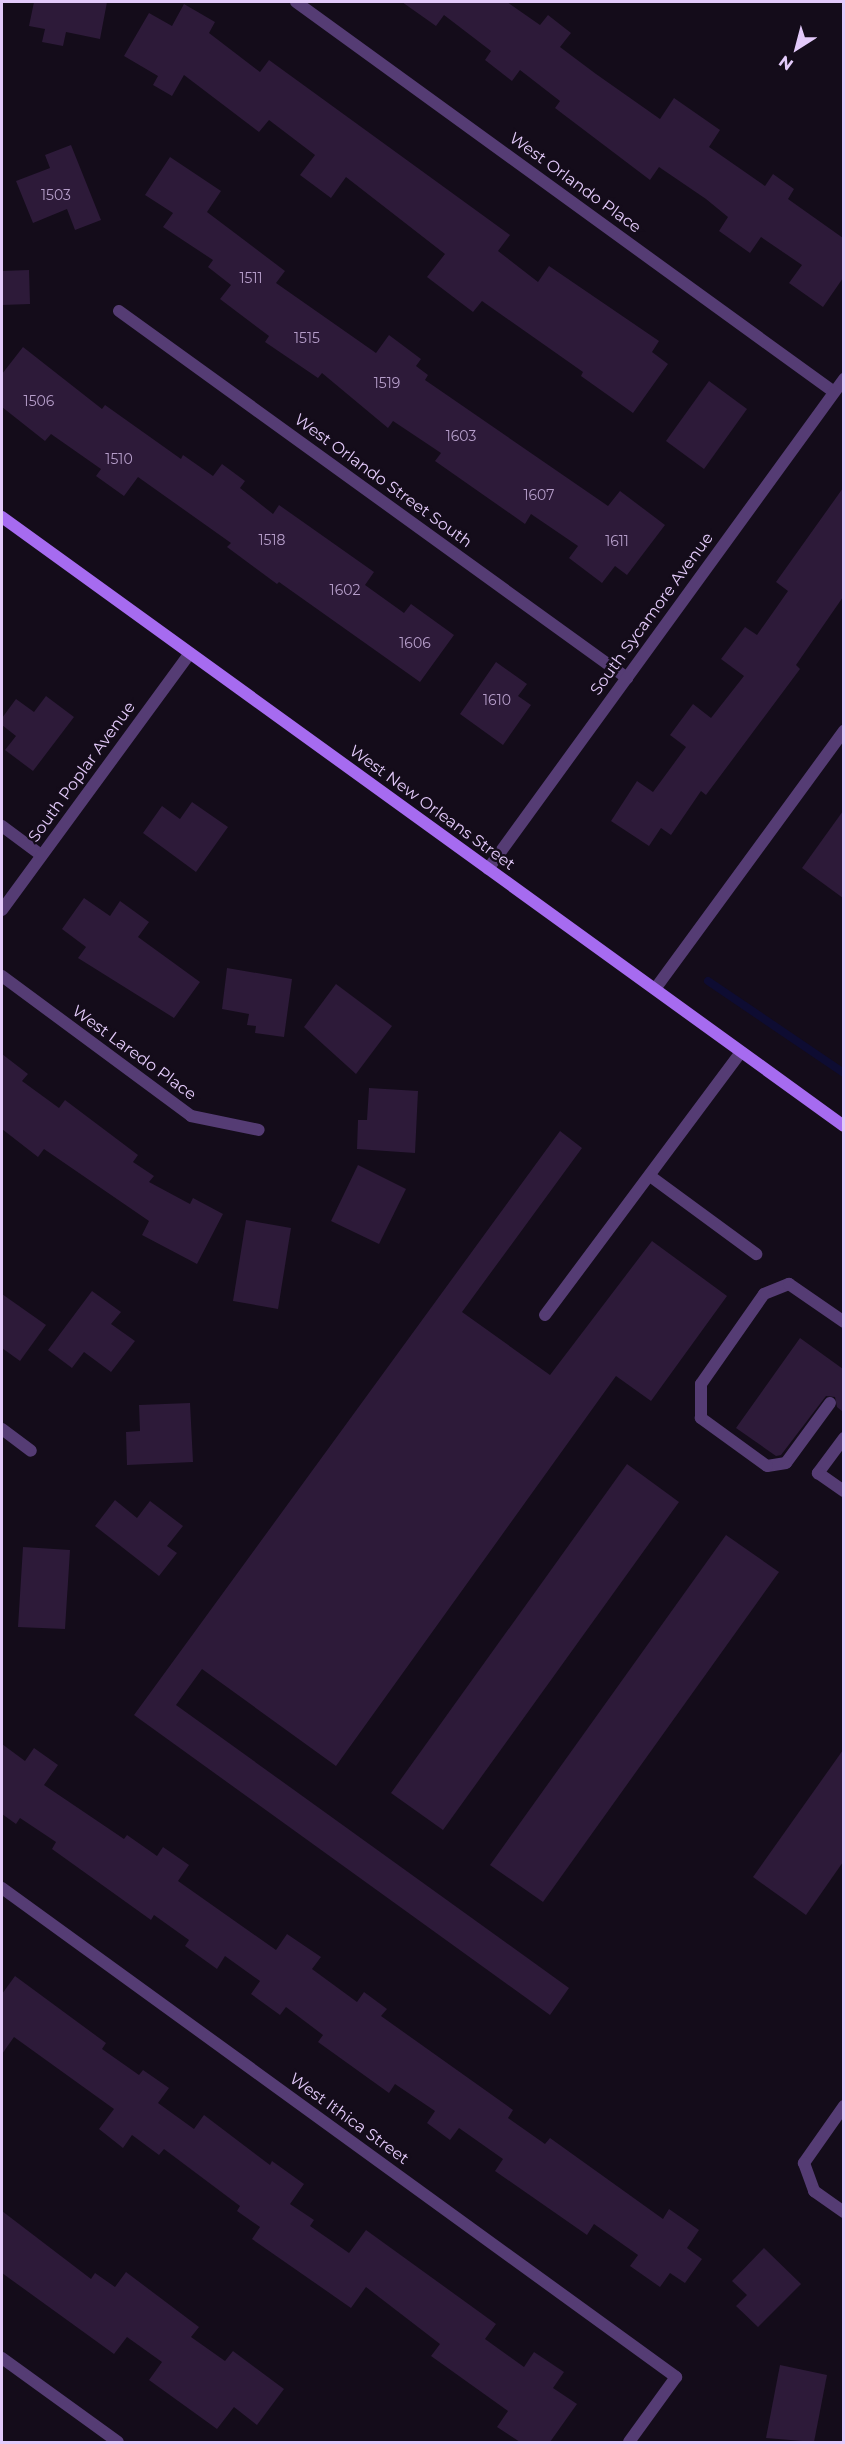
<!DOCTYPE html>
<html>
<head>
<meta charset="utf-8">
<style>
  body { margin:0 }
  #map { position:relative; width:845px; height:2444px; overflow:hidden; background:#140c1a; font-family:Montserrat,sans-serif }
  div>[style] { position:absolute }
  [style*='--x'] { left:calc(var(--x)*1px); top:calc(var(--y)*1px); width:calc(var(--w)*1px); rotate:calc(var(--a)*1deg) }
  .stream>* { height:8px; margin:-4px; padding:0 4px; transform-origin:4px; border-radius:4px; background:#0e0c32 }
  .building>* { inset:0; background:#2d1a39 }
  .lane>* { height:12px; margin:-6px; padding:0 6px; transform-origin:6px; border-radius:6px; background:#553c74 }
  .street>* { height:12px; margin:-6px; padding:0 6px; transform-origin:6px; border-radius:6px; background:#553c74 }
  .secondary>* { height:12px; margin:-6px; padding:0 6px; transform-origin:6px; border-radius:6px; background:#a66bf0 }
  span { translate:-50% -50%; white-space:nowrap; text-align:center; line-height:1.15; -webkit-text-stroke:5px #140c1a; paint-order:stroke }
  .number-label { font-size:14px; color:#b69eca }
  .number-label span { -webkit-text-stroke-width:0 }
  .street-label { font-size:16px; color:#e3cafa }
  .frame { position:absolute; inset:0; border:3px solid #e3cafa; pointer-events:none }
  .north { position:absolute; left:767px; top:18px; width:60px; height:60px; -webkit-text-stroke:4px #140c1a; paint-order:stroke; rotate:216deg; font-size:16px; font-weight:700; line-height:24px; text-align:center; color:#e3cafa }
  .north::after { content:''; display:block; margin:auto; width:21px; height:27px; background:#e3cafa; clip-path:polygon(50% 0,100% 100%,50% 72%,0 100%) }
</style>
</head>
<body>
<div id="map">
  <div class="stream">
    <i style="--x:708;--y:981;--w:164;--a:34.1"></i>
  </div>
  <div class="building">
    <i style="clip-path:polygon(34px 2px,107px 2px,100px 39px,66px 32px,63px 46px,42px 42px,45px 29px,29px 26px)"></i>
    <i style="clip-path:polygon(402px 2px,507px 2px,540px 25px,548px 15px,571px 33px,560px 47px,596px 74px,660px 119px,674px 98px,720px 130px,709px 147px,765px 186px,773px 174px,794px 189px,788px 199px,843px 238px,843px 278px,823px 307px,789px 283px,802px 265px,761px 237px,750px 253px,719px 231px,728px 217px,706px 199px,659px 167px,650px 180px,555px 108px,560px 101px,520px 70px,512px 81px,485px 60px,491px 51px,444px 15px,436px 26px)"></i>
    <i style="clip-path:polygon(184px 4px,215px 22px,209px 33px,260px 72px,269px 60px,510px 235px,498px 251px,538px 282px,549px 266px,659px 341px,652px 352px,668px 364px,633px 413px,581px 376px,583px 372px,482px 301px,473px 312px,427px 277px,445px 254px,346px 177px,331px 198px,300px 175px,315px 155px,269px 120px,259px 132px,184px 75px,172px 96px,153px 85px,158px 76px,124px 56px,149px 13px,172px 26px)"></i>
    <i style="clip-path:polygon(71px 145px,101px 220px,75px 230px,67px 209px,33px 223px,16px 181px,50px 168px,45px 155px)"></i>
    <i style="clip-path:polygon(170px 157px,221px 191px,207px 212px,285px 271px,276px 283px,376px 353px,389px 335px,421px 359px,416px 366px,428px 375px,425px 380px,608px 506px,620px 491px,665px 525px,627px 575px,615px 566px,602px 583px,569px 558px,578px 546px,531px 514px,525px 524px,435px 461px,441px 453px,393px 421px,388px 428px,322px 373px,318px 378px,265px 342px,269px 336px,220px 299px,231px 285px,208px 267px,213px 260px,163px 227px,173px 213px,145px 195px)"></i>
    <i style="clip-path:polygon(29px 270px,30px 304px,2px 305px,2px 271px)"></i>
    <i style="clip-path:polygon(23px 347px,102px 409px,105px 405px,181px 459px,183px 455px,213px 476px,222px 464px,245px 481px,240px 488px,273px 514px,279px 505px,374px 572px,365px 585px,404px 613px,411px 604px,454px 635px,420px 682px,279px 582px,277px 584px,227px 547px,231px 543px,138px 477px,124px 496px,96px 476px,101px 469px,51px 434px,45px 441px,2px 407px,2px 374px)"></i>
    <i style="clip-path:polygon(709px 381px,747px 409px,704px 469px,666px 441px)"></i>
    <i style="clip-path:polygon(843px 488px,843px 597px,796px 665px,800px 669px,706px 795px,701px 791px,671px 835px,661px 828px,649px 846px,611px 821px,637px 781px,653px 792px,686px 747px,670px 735px,693px 704px,711px 718px,744px 676px,721px 659px,745px 627px,757px 635px,788px 591px,776px 582px)"></i>
    <i style="clip-path:polygon(496px 662px,527px 684px,518px 696px,531px 705px,503px 745px,460px 714px)"></i>
    <i style="clip-path:polygon(46px 696px,74px 717px,33px 771px,5px 750px,16px 736px,2px 725px,2px 718px,16px 699px,34px 712px)"></i>
    <i style="clip-path:polygon(192px 802px,228px 827px,196px 872px,143px 833px,162px 806px,180px 819px)"></i>
    <i style="clip-path:polygon(843px 811px,843px 898px,802px 868px)"></i>
    <i style="clip-path:polygon(84px 898px,110px 916px,120px 901px,149px 922px,138px 937px,200px 982px,174px 1018px,78px 958px,86px 947px,62px 929px)"></i>
    <i style="clip-path:polygon(227px 968px,292px 979px,284px 1037px,255px 1033px,256px 1026px,247px 1025px,249px 1014px,222px 1009px)"></i>
    <i style="clip-path:polygon(336px 984px,392px 1026px,356px 1074px,304px 1027px)"></i>
    <i style="clip-path:polygon(2px 1054px,28px 1074px,22px 1081px,59px 1108px,65px 1100px,138px 1155px,133px 1162px,154px 1176px,149px 1182px,190px 1204px,193px 1198px,223px 1214px,197px 1264px,142px 1235px,149px 1221px,44px 1149px,38px 1157px,2px 1129px)"></i>
    <i style="clip-path:polygon(369px 1088px,418px 1091px,415px 1153px,357px 1149px,358px 1120px,367px 1120px)"></i>
    <i style="clip-path:polygon(560px 1131px,582px 1148px,462px 1312px,550px 1375px,652px 1241px,727px 1296px,651px 1401px,616px 1376px,336px 1766px,202px 1669px,176px 1705px,569px 1988px,550px 2015px,134px 1715px)"></i>
    <i style="clip-path:polygon(358px 1165px,406px 1189px,379px 1244px,331px 1221px)"></i>
    <i style="clip-path:polygon(246px 1220px,291px 1228px,278px 1309px,233px 1301px)"></i>
    <i style="clip-path:polygon(92px 1291px,121px 1312px,111px 1324px,135px 1341px,111px 1372px,84px 1352px,72px 1368px,48px 1350px)"></i>
    <i style="clip-path:polygon(2px 1294px,46px 1325px,20px 1361px,2px 1348px)"></i>
    <i style="clip-path:polygon(800px 1338px,843px 1369px,843px 1412px,837px 1407px,835px 1397px,826px 1396px,781px 1455px,776px 1456px,736px 1428px)"></i>
    <i style="clip-path:polygon(190px 1403px,193px 1462px,127px 1465px,126px 1432px,140px 1431px,139px 1405px)"></i>
    <i style="clip-path:polygon(627px 1464px,679px 1502px,443px 1830px,391px 1793px)"></i>
    <i style="clip-path:polygon(115px 1500px,137px 1518px,150px 1501px,183px 1526px,167px 1546px,177px 1553px,159px 1576px,95px 1526px)"></i>
    <i style="clip-path:polygon(726px 1535px,779px 1572px,543px 1902px,490px 1865px)"></i>
    <i style="clip-path:polygon(23px 1547px,70px 1550px,65px 1629px,18px 1627px)"></i>
    <i style="clip-path:polygon(2px 1744px,25px 1761px,34px 1748px,58px 1765px,44px 1785px,124px 1839px,127px 1835px,157px 1856px,163px 1847px,189px 1865px,178px 1881px,276px 1950px,287px 1934px,321px 1957px,312px 1969px,357px 2002px,364px 1992px,387px 2009px,381px 2016px,513px 2110px,508px 2118px,545px 2144px,550px 2138px,663px 2219px,669px 2209px,699px 2230px,687px 2248px,702px 2259px,685px 2283px,670px 2273px,660px 2287px,630px 2266px,638px 2255px,594px 2224px,587px 2235px,495px 2171px,503px 2159px,459px 2128px,450px 2140px,427px 2123px,435px 2111px,395px 2084px,389px 2093px,318px 2042px,323px 2035px,286px 2007px,280px 2015px,251px 1994px,260px 1981px,225px 1956px,217px 1969px,185px 1946px,189px 1940px,154px 1915px,151px 1920px,52px 1849px,56px 1842px,20px 1818px,16px 1824px,2px 1814px)"></i>
    <i style="clip-path:polygon(843px 1750px,843px 1862px,806px 1915px,753px 1877px)"></i>
    <i style="clip-path:polygon(15px 1976px,106px 2043px,102px 2049px,139px 2075px,143px 2070px,169px 2088px,158px 2103px,194px 2129px,204px 2115px,270px 2165px,272px 2161px,304px 2184px,290px 2204px,314px 2220px,310px 2226px,349px 2253px,366px 2230px,496px 2324px,485px 2339px,524px 2367px,534px 2352px,564px 2372px,553px 2388px,577px 2404px,550px 2442px,520px 2442px,497px 2427px,508px 2411px,431px 2356px,440px 2344px,366px 2287px,351px 2308px,252px 2239px,260px 2227px,237px 2211px,240px 2206px,164px 2149px,159px 2155px,132px 2135px,123px 2148px,99px 2129px,114px 2109px,14px 2037px,2px 2054px,2px 1994px)"></i>
    <i style="clip-path:polygon(2px 2211px,91px 2279px,95px 2273px,115px 2287px,126px 2272px,199px 2327px,191px 2337px,225px 2361px,233px 2351px,284px 2389px,257px 2425px,234px 2407px,217px 2429px,149px 2380px,162px 2362px,127px 2337px,114px 2354px,2px 2273px)"></i>
    <i style="clip-path:polygon(764px 2248px,801px 2284px,758px 2327px,736px 2306px,747px 2295px,732px 2281px)"></i>
    <i style="clip-path:polygon(780px 2365px,827px 2375px,814px 2442px,766px 2438px)"></i>
  </div>
  <div class="lane">
    <i style="--x:655;--y:989;--w:320;--a:-53.8"></i>
    <i style="--x:650;--y:1176;--w:132;--a:36.3"></i>
    <i style="--x:545;--y:1315;--w:328;--a:-53.3"></i>
    <i style="--x:830;--y:1403;--w:74;--a:126.3"></i>
    <i style="--x:786;--y:1463;--w:19;--a:171"></i>
    <i style="--x:767;--y:1466;--w:82;--a:-144"></i>
    <i style="--x:701;--y:1418;--w:34;--a:-90"></i>
    <i style="--x:701;--y:1384;--w:110;--a:-55"></i>
    <i style="--x:764;--y:1294;--w:27;--a:-22"></i>
    <i style="--x:789;--y:1284;--w:67;--a:34.6"></i>
    <i style="--x:844;--y:1438;--w:44;--a:126.6"></i>
    <i style="--x:818;--y:1473;--w:32;--a:35"></i>
    <i style="--x:844;--y:2106;--w:70;--a:125.1"></i>
    <i style="--x:804;--y:2163;--w:30;--a:70"></i>
    <i style="--x:814;--y:2191;--w:37;--a:35"></i>
  </div>
  <div class="street">
    <i style="--x:296;--y:2;--w:664;--a:35.94"></i>
    <i style="--x:119;--y:311;--w:627;--a:35.85"></i>
    <i style="--x:2;--y:826;--w:49;--a:36.6"></i>
    <i style="--x:488;--y:869;--w:606;--a:-54"></i>
    <i style="--x:2;--y:910;--w:318;--a:-53.8"></i>
    <i style="--x:2;--y:976;--w:235;--a:36.5"></i>
    <i style="--x:191;--y:1116;--w:69;--a:11.6"></i>
    <i style="--x:2;--y:1429;--w:36;--a:37"></i>
    <i style="--x:2;--y:1888;--w:833;--a:35.96"></i>
    <i style="--x:676;--y:2377;--w:80;--a:125.9"></i>
    <i style="--x:2;--y:2358;--w:143;--a:35.9"></i>
  </div>
  <div class="secondary">
    <i style="--x:2;--y:517;--w:1039;--a:35.88"></i>
  </div>
  <div class="number-label">
    <span style="left:56px;top:195px">1503</span>
    <span style="left:251px;top:278px">1511</span>
    <span style="left:307px;top:338px">1515</span>
    <span style="left:387px;top:383px">1519</span>
    <span style="left:39px;top:401px">1506</span>
    <span style="left:461px;top:436px">1603</span>
    <span style="left:119px;top:459px">1510</span>
    <span style="left:539px;top:495px">1607</span>
    <span style="left:272px;top:540px">1518</span>
    <span style="left:617px;top:541px">1611</span>
    <span style="left:345px;top:590px">1602</span>
    <span style="left:415px;top:643px">1606</span>
    <span style="left:497px;top:700px">1610</span>
  </div>
  <div class="street-label">
    <span style="left:575px;top:183px;rotate:36deg">West Orlando Place</span>
    <span style="left:383px;top:481px;rotate:36deg">West Orlando Street South</span>
    <span style="left:652px;top:614px;rotate:-54deg">South Sycamore Avenue</span>
    <span style="left:82px;top:772px;rotate:-54deg">South Poplar Avenue</span>
    <span style="left:432px;top:808px;rotate:36deg">West New Orleans Street</span>
    <span style="left:134px;top:1053px;rotate:36deg">West Laredo Place</span>
    <span style="left:349px;top:2119px;rotate:36deg">West Ithica Street</span>
  </div>
  <div class="frame"></div>
  <div class="north">N</div>
</div>
</body>
</html>
